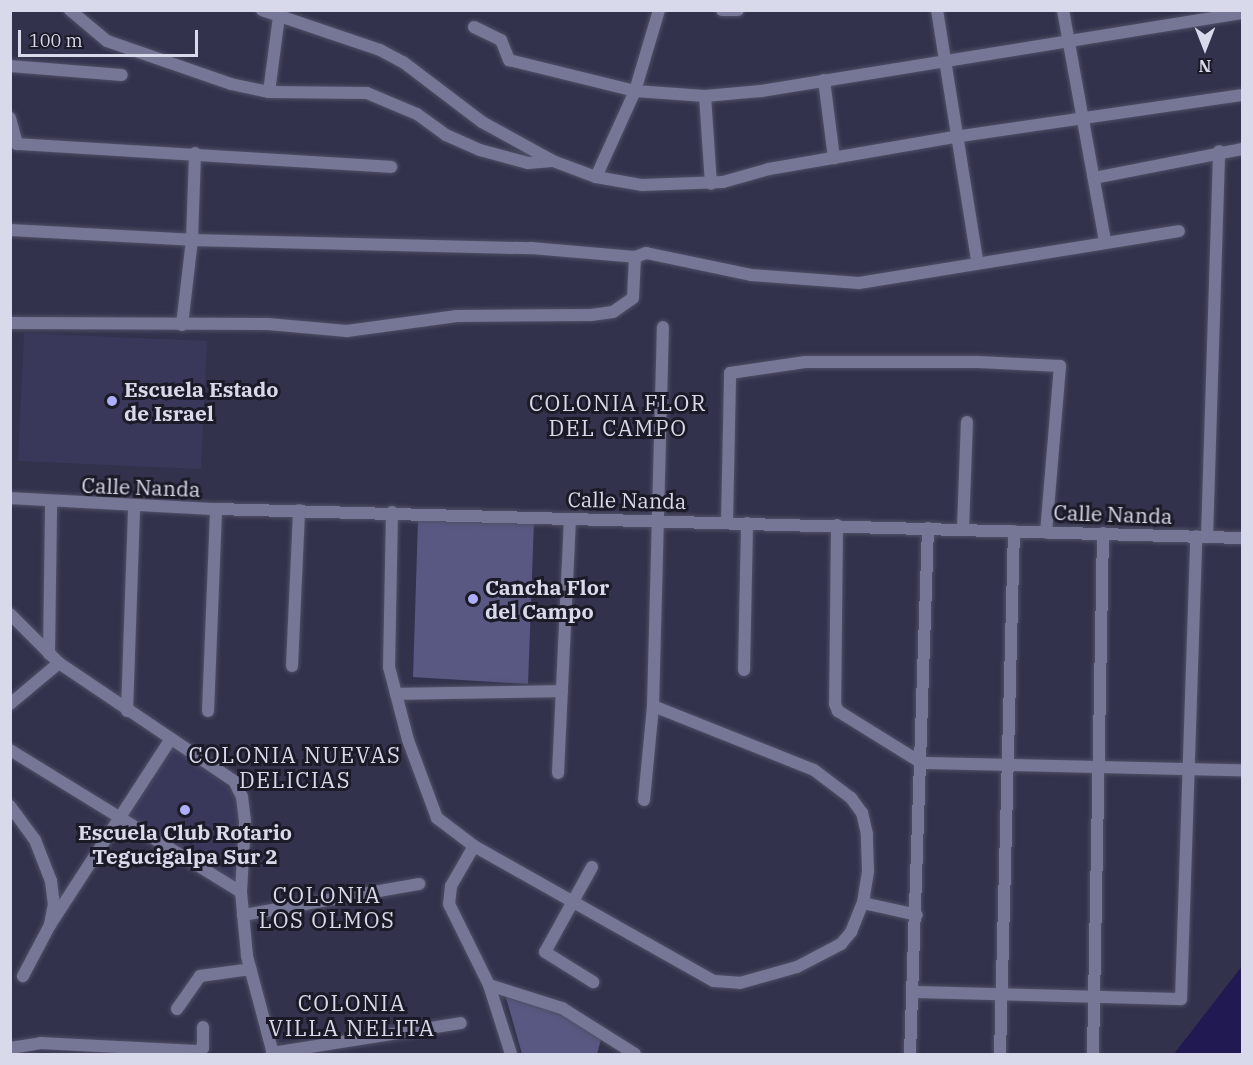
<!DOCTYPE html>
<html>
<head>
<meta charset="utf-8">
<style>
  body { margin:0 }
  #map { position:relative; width:1253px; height:1065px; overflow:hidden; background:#32324d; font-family:"IBM Plex Serif",serif }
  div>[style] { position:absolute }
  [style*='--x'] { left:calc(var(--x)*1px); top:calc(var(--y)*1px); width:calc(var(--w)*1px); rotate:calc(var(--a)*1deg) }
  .built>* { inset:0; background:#39385a }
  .green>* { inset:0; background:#595882 }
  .water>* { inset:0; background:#211951 }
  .roads { filter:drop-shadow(0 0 2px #4f4f66) drop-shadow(0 0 2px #4f4f66) }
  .minor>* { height:12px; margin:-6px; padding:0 6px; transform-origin:6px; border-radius:6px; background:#767796 }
  .tertiary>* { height:12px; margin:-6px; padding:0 6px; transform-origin:6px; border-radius:6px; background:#767796 }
  .dots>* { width:16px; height:16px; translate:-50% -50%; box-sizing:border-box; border:3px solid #1b1b28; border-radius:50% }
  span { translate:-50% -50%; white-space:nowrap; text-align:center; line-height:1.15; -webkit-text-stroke:6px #1b1b28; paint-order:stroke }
  .poi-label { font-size:21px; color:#d8d9ea; font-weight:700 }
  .left { translate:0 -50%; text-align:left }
  .street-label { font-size:21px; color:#d8d9ea }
  .neighbourhood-label { font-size:22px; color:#d8d9ea; letter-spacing:1.5px }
  .frame { position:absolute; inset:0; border:12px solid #d8d9ea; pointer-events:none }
  .north { position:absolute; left:1175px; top:18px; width:60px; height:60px; -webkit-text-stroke:4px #1b1b28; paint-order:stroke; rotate:180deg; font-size:16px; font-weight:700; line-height:24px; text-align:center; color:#d8d9ea }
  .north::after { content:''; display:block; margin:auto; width:21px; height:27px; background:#d8d9ea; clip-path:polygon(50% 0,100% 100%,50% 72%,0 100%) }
  .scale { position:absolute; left:18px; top:30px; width:180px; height:27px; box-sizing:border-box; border:3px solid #d8d9ea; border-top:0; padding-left:8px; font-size:18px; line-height:21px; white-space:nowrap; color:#d8d9ea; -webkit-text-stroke:4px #1b1b28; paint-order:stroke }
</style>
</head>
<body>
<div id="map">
  <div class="built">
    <i style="clip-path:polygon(24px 333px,207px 341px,201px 469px,18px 461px)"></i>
    <i style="clip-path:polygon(173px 745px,234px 792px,240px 820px,236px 884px,127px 817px)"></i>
  </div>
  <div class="green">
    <i style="clip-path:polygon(418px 520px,534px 521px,528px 684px,413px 677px)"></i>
    <i style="clip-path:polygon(505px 994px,558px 1008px,602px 1036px,597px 1054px,522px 1054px)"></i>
  </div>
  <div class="water">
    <i style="clip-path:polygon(1242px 966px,1242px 1054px,1174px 1054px)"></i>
  </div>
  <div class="roads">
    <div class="minor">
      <i style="--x:70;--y:10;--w:48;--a:40"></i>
      <i style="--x:107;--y:41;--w:131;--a:19.1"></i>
      <i style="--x:231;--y:84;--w:39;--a:12"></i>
      <i style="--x:269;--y:92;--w:98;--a:0.6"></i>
      <i style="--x:367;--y:93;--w:54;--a:22.8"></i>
      <i style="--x:417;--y:114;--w:36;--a:36"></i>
      <i style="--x:446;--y:135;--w:37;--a:24"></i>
      <i style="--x:480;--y:150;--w:50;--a:15.2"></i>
      <i style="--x:528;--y:163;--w:24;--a:-5"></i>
      <i style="--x:262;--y:10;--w:125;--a:18.7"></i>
      <i style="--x:380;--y:50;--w:26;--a:28"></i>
      <i style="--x:403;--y:62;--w:99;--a:37.2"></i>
      <i style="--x:482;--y:122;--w:81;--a:28.8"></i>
      <i style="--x:553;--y:161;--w:46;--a:20.4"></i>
      <i style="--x:596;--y:177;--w:47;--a:9.9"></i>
      <i style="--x:642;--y:185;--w:81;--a:-2.1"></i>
      <i style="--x:723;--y:182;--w:48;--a:-15.8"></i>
      <i style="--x:769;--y:169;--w:188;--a:-9.8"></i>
      <i style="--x:954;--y:137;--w:291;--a:-8.3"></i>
      <i style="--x:722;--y:10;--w:16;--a:0"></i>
      <i style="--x:937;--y:10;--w:254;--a:80.9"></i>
      <i style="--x:1063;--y:10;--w:235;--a:79.7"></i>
      <i style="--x:474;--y:27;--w:30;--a:26"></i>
      <i style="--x:501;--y:40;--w:22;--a:68"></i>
      <i style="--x:509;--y:60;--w:130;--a:13.8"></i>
      <i style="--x:635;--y:91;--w:70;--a:4.1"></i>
      <i style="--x:705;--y:96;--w:56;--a:-5.1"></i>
      <i style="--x:761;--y:91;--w:487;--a:-9.2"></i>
      <i style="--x:10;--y:66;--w:112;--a:4.6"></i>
      <i style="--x:824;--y:80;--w:79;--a:82.7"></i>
      <i style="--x:269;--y:92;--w:77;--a:-82.5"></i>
      <i style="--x:705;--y:96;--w:88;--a:86.1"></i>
      <i style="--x:10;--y:118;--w:27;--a:75"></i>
      <i style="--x:17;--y:144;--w:375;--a:3.5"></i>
      <i style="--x:596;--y:177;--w:94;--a:-65.6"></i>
      <i style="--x:635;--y:91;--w:84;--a:-73.5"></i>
      <i style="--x:1094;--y:178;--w:151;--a:-11.1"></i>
      <i style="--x:10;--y:230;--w:182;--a:3.1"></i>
      <i style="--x:192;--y:240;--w:339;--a:1.4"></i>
      <i style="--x:531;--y:248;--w:104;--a:4.9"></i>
      <i style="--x:635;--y:257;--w:12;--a:-20"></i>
      <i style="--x:646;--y:253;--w:107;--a:11.8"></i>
      <i style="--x:751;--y:275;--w:108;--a:4.2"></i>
      <i style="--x:859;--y:283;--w:324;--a:-9.2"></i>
      <i style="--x:10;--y:323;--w:258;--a:0.2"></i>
      <i style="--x:268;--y:324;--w:79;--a:5.1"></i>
      <i style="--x:347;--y:331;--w:111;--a:-7.8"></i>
      <i style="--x:457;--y:316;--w:134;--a:-0.4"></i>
      <i style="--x:591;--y:315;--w:22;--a:-8"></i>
      <i style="--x:613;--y:312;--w:24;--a:-35"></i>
      <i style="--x:633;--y:298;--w:41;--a:-87.2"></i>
      <i style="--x:182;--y:325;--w:86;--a:-83.3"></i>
      <i style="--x:192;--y:240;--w:87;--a:-88"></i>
      <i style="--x:10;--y:498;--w:206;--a:3.1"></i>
      <i style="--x:216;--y:509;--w:1026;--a:1.62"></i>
      <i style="--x:392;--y:512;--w:155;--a:91.1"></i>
      <i style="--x:389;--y:667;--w:75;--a:75.4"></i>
      <i style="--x:408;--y:740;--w:83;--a:69.6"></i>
      <i style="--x:437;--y:818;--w:46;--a:37.1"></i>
      <i style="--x:474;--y:846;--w:275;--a:29.4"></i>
      <i style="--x:714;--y:981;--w:26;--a:4"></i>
      <i style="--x:740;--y:983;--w:59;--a:-15.7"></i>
      <i style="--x:797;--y:967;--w:50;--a:-27.6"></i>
      <i style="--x:841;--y:944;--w:16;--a:-50"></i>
      <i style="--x:851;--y:932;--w:31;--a:-68"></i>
      <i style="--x:863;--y:903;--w:33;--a:-81"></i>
      <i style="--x:868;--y:870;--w:36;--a:-92"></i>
      <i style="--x:867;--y:834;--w:22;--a:-103"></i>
      <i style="--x:862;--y:813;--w:19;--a:-126"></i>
      <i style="--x:851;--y:798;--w:46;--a:-142.9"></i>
      <i style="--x:814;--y:770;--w:173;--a:-158.3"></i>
      <i style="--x:727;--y:522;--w:149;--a:-88.8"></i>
      <i style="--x:730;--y:373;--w:76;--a:-8.3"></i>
      <i style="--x:805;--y:362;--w:173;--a:0"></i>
      <i style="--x:978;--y:362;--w:82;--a:2.8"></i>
      <i style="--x:1060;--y:366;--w:167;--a:94.8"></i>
      <i style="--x:837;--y:525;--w:179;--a:90.6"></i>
      <i style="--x:835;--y:704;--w:8;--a:67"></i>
      <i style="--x:838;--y:711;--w:99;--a:31.8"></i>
      <i style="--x:922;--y:763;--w:320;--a:1.3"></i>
      <i style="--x:963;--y:529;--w:107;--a:-87.9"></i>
      <i style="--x:1207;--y:537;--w:386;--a:-88.2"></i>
      <i style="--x:49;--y:654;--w:151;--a:-89.2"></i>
      <i style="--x:292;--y:666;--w:156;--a:-87.4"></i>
      <i style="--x:744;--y:670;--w:147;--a:-88.8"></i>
      <i style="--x:396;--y:694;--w:166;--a:-1"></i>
      <i style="--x:10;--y:704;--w:64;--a:-39.9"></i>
      <i style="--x:127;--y:711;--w:205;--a:-88"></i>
      <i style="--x:208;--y:711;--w:202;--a:-87.7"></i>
      <i style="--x:10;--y:750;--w:271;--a:31.6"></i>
      <i style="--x:558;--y:773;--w:253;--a:-87.3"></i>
      <i style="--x:644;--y:800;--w:94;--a:-84.5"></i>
      <i style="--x:653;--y:706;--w:379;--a:-88.5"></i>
      <i style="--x:10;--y:806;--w:42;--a:53.7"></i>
      <i style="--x:35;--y:840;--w:44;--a:68.7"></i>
      <i style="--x:51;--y:881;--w:23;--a:83"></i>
      <i style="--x:54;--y:904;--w:21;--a:101"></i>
      <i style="--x:50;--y:925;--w:58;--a:117.9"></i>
      <i style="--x:474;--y:846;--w:46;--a:119.9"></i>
      <i style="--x:451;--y:886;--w:18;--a:96"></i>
      <i style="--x:449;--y:904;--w:90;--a:63.7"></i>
      <i style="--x:489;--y:985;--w:72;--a:72.3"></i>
      <i style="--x:592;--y:867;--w:97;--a:118.9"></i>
      <i style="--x:545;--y:952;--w:57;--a:32"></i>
      <i style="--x:863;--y:903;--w:55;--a:12.5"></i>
      <i style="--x:243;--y:915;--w:179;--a:-10"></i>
      <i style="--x:50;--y:925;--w:222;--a:-57"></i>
      <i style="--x:489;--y:985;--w:77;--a:17.5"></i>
      <i style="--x:562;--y:1008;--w:86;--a:32.2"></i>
      <i style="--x:913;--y:992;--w:268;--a:1.5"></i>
      <i style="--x:1181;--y:999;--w:463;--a:-88.1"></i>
      <i style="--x:177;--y:1009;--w:40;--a:-55.1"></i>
      <i style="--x:200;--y:976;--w:51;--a:-7.8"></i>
      <i style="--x:10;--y:1048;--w:30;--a:-9"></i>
      <i style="--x:40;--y:1043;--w:157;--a:2.9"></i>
      <i style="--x:197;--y:1051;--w:7;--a:-27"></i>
      <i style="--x:203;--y:1048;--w:21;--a:-90"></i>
      <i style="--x:272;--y:1053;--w:191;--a:-9"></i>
      <i style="--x:910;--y:1054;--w:526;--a:-88.04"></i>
      <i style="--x:1000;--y:1054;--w:523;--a:-88.47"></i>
      <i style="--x:1093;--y:1054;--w:521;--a:-88.9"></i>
    </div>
    <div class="tertiary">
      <i style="--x:10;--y:614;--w:69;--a:45"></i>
      <i style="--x:59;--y:663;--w:211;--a:34"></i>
      <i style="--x:234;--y:781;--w:18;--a:63"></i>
      <i style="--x:242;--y:797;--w:25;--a:83"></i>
      <i style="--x:245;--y:822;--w:70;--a:93.3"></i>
      <i style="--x:241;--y:892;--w:64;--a:84.6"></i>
      <i style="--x:247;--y:956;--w:101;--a:75.1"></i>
    </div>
  </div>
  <div class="dots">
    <i style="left:112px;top:401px;background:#aeaefa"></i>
    <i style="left:473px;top:599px;background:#aeaefa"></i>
    <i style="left:185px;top:810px;background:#aeaefa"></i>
  </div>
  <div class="poi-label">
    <span class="left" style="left:124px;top:401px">Escuela Estado<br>de Israel</span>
    <span class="left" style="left:485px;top:599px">Cancha Flor<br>del Campo</span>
    <span style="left:185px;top:844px">Escuela Club Rotario<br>Tegucigalpa Sur 2</span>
  </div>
  <div class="street-label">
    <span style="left:141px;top:487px;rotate:2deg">Calle Nanda</span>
    <span style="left:627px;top:500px;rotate:1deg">Calle Nanda</span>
    <span style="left:1113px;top:514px;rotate:2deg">Calle Nanda</span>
  </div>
  <div class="neighbourhood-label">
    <span style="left:618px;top:415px">COLONIA FLOR<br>DEL CAMPO</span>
    <span style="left:295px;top:767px">COLONIA NUEVAS<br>DELICIAS</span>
    <span style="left:327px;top:907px">COLONIA<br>LOS OLMOS</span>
    <span style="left:352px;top:1015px">COLONIA<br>VILLA NELITA</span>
  </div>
  <div class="frame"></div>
  <div class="north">N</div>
  <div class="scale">100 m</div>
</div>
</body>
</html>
